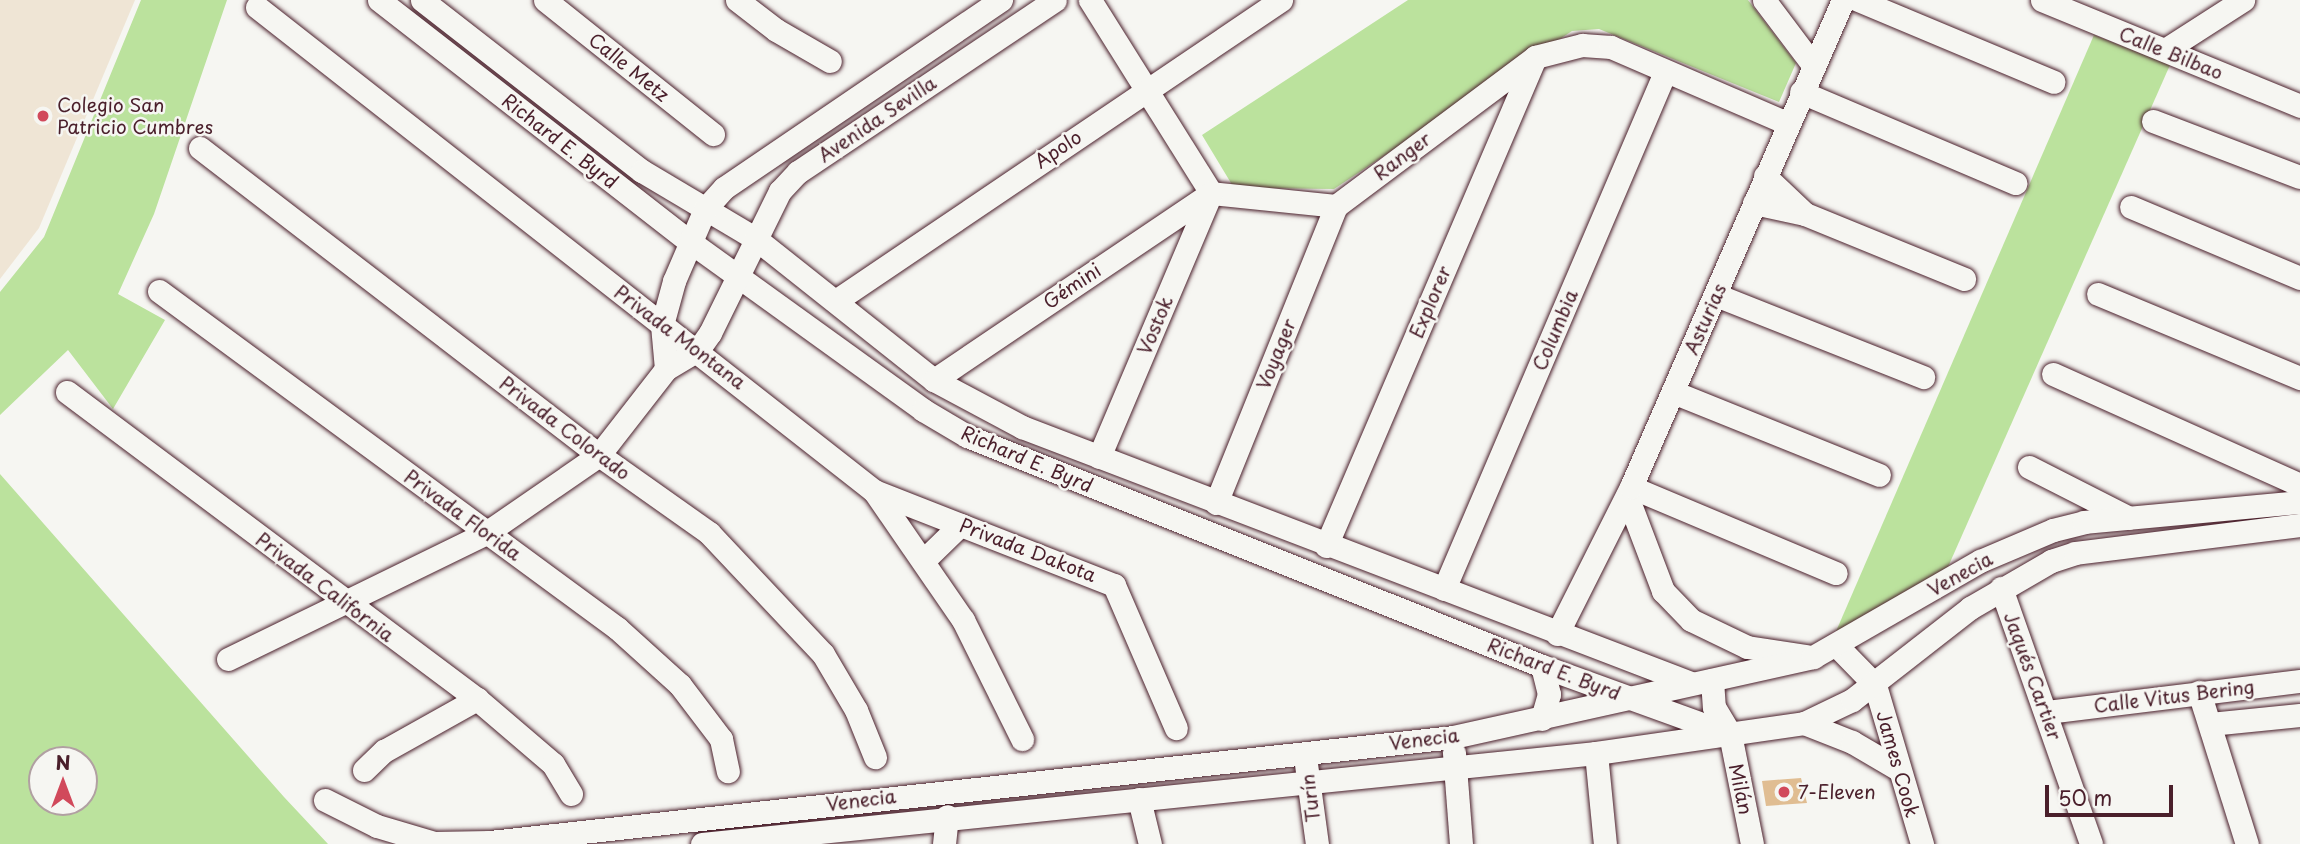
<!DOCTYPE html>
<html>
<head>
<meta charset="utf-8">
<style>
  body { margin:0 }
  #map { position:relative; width:2300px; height:844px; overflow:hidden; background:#f6f6f2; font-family:"Playpen Sans",sans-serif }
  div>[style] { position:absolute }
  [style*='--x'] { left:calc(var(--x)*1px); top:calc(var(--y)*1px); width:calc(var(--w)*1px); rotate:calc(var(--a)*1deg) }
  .built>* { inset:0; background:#efe5d5 }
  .green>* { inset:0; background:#bbe29d }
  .building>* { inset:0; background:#e0bd92 }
  .roads { filter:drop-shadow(0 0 2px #4a1f2b) drop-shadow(0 0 2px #4a1f2b) }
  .minor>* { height:23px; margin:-11.5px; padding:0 11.5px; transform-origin:11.5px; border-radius:11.5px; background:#f6f6f2 }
  .dots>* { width:19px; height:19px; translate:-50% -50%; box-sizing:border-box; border:4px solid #f6f6f2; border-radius:50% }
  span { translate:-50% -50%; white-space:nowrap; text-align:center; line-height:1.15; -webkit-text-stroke:5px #f6f6f2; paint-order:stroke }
  .street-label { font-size:19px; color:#4a1f2b }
  .poi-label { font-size:19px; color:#4a1f2b }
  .left { translate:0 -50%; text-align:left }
  .north { position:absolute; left:28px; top:746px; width:70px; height:70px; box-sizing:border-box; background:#f6f6f2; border:2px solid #b1a0a2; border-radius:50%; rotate:0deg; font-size:19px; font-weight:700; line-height:28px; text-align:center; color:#4a1f2b }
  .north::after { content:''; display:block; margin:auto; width:24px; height:32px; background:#d1495b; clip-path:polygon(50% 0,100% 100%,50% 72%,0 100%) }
  .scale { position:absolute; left:2045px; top:785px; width:128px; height:32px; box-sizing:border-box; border:4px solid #4a1f2b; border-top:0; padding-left:9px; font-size:21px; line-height:24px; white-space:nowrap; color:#4a1f2b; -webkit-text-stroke:5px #f6f6f2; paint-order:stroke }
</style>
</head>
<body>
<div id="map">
  <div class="built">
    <i style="clip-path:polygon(0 0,135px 0,39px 228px,0 279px)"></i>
  </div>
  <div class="green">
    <i style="clip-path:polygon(141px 0,227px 0,154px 214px,118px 294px,165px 320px,113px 409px,68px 350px,0 415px,0 292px,44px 237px)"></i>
    <i style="clip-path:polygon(1408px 0,1748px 0,1796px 63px,1779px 102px,1599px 29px,1572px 31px,1334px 189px,1234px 188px,1202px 135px)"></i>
    <i style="clip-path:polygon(2094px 35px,2170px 65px,1944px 576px,1834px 636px)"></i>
    <i style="clip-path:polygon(evenodd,0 474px,284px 797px,328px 844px,0 844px,0 474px,42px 760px,84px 760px,84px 802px,42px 802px,42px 760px)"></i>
  </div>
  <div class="building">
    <i style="clip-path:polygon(1801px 778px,1807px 803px,1766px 806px,1762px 781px)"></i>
  </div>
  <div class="roads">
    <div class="minor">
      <i style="--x:379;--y:0;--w:393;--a:37.9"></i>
      <i style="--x:689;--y:241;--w:289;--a:35.8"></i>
      <i style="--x:923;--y:410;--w:51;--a:30.6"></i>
      <i style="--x:967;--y:436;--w:619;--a:21.8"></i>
      <i style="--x:1542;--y:666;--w:197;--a:19.9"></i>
      <i style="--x:422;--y:0;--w:279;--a:37.9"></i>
      <i style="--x:642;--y:171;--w:133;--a:30.8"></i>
      <i style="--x:756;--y:239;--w:227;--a:38.4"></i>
      <i style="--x:934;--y:380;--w:100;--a:28.1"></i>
      <i style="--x:1022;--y:427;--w:716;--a:20.94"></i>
      <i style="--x:545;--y:0;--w:215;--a:38.6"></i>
      <i style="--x:737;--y:0;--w:49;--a:37.6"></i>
      <i style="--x:776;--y:30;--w:62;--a:29.9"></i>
      <i style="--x:1090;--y:0;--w:228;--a:57.9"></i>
      <i style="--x:1764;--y:0;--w:81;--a:53"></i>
      <i style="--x:1858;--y:0;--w:212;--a:22.7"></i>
      <i style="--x:2042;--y:0;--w:279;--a:22.3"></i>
      <i style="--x:257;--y:7;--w:784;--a:38.11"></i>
      <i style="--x:874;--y:491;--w:157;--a:55.4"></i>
      <i style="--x:963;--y:620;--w:133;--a:63.6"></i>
      <i style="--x:2165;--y:50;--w:93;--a:-32.7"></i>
      <i style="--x:1801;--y:92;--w:233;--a:23"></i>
      <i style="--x:2153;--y:121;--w:157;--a:20.9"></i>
      <i style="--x:200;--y:148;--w:503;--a:37.58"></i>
      <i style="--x:599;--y:455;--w:135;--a:35.3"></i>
      <i style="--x:709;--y:533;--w:166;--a:46.7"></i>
      <i style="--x:823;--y:654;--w:65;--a:59.5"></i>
      <i style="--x:856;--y:710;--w:51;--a:68"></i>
      <i style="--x:1765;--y:176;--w:55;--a:43.5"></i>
      <i style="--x:1211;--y:193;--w:126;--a:5.9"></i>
      <i style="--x:1336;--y:206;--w:249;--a:-36.8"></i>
      <i style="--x:1535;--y:57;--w:49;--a:-14.3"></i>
      <i style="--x:1582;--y:45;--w:29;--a:4"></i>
      <i style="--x:1611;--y:47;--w:192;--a:23.4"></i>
      <i style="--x:1754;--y:203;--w:52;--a:12.2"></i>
      <i style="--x:1805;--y:214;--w:172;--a:22.2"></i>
      <i style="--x:2131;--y:207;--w:183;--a:22.8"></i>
      <i style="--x:159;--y:291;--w:569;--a:36.35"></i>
      <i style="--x:617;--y:628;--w:85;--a:42.1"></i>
      <i style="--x:680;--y:685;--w:68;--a:52.8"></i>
      <i style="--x:721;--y:739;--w:33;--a:78"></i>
      <i style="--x:2098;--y:294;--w:219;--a:22.6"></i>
      <i style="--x:1716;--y:295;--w:223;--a:21.6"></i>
      <i style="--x:837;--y:300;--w:536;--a:-34.05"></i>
      <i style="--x:666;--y:369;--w:44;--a:-95.2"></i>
      <i style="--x:662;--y:325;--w:46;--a:-74.7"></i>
      <i style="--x:674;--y:281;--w:78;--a:-66.7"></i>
      <i style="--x:705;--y:209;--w:28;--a:-48"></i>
      <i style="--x:724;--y:188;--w:335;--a:-34.2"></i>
      <i style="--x:2053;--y:374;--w:271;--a:24.2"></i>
      <i style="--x:934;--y:380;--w:334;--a:-34"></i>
      <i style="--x:67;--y:392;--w:512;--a:36.83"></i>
      <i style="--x:477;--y:699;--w:100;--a:40.5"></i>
      <i style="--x:553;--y:764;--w:35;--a:59"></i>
      <i style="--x:1673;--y:392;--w:222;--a:21.9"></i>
      <i style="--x:1099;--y:457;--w:287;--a:-67"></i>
      <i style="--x:2029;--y:467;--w:112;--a:27"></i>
      <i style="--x:1631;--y:487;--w:222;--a:22.8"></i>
      <i style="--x:874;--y:491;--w:258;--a:21.4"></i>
      <i style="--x:1114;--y:585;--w:156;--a:66.6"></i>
      <i style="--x:1627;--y:496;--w:102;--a:69.2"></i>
      <i style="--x:1663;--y:591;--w:40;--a:46"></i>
      <i style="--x:1691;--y:620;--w:62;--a:25.7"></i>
      <i style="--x:1747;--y:647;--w:60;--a:8.7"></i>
      <i style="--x:1216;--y:503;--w:320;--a:-68"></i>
      <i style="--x:1326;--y:546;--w:529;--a:-66.83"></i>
      <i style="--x:923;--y:561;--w:52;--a:-44.2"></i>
      <i style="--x:2001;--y:588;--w:271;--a:70.6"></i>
      <i style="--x:1444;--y:589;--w:562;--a:-66.85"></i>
      <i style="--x:1557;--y:634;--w:165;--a:-63.3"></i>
      <i style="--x:1631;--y:487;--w:531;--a:-66.48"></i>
      <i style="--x:1837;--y:646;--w:54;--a:45.7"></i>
      <i style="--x:1875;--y:685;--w:166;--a:73.5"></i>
      <i style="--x:228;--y:659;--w:287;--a:-26"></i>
      <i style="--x:486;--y:533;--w:137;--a:-34.6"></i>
      <i style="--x:599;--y:455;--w:109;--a:-52.1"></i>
      <i style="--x:666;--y:369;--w:37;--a:-31"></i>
      <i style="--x:698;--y:350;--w:21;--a:-55"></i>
      <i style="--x:710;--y:333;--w:158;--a:-63.8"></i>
      <i style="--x:780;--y:191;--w:26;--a:-47"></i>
      <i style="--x:798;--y:172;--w:309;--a:-33.8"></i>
      <i style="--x:1542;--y:666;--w:29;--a:76"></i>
      <i style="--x:1549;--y:694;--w:26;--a:106"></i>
      <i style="--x:1712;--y:680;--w:27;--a:86"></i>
      <i style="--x:1714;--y:707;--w:31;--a:59"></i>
      <i style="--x:1730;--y:734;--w:112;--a:78.7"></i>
      <i style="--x:2199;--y:692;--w:159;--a:72.5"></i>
      <i style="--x:2047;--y:712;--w:255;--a:-7"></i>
      <i style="--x:1804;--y:723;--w:52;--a:21.6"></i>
      <i style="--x:1852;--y:742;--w:53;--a:30.4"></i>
      <i style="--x:2210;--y:724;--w:90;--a:-5.7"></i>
      <i style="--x:1454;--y:753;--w:91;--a:85.6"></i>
      <i style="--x:1596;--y:753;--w:91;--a:84.4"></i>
      <i style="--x:1306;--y:764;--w:81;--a:82.2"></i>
      <i style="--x:364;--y:770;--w:28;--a:-44"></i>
      <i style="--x:384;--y:751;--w:107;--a:-29.2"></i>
      <i style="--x:1139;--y:799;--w:46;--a:76.3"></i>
      <i style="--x:325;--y:800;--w:58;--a:26.6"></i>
      <i style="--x:377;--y:826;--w:59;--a:16.6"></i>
      <i style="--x:434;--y:843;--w:56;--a:-1"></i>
      <i style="--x:490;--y:842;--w:969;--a:-6.22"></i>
      <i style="--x:1453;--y:737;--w:369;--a:-12.5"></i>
      <i style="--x:1813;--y:657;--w:193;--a:-29.9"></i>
      <i style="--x:1980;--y:561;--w:79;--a:-23"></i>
      <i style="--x:2053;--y:530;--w:32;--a:-14"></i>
      <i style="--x:2084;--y:522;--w:217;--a:-5.3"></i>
      <i style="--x:702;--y:844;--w:899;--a:-5.81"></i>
      <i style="--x:1596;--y:753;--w:210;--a:-8.2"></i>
      <i style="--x:1804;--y:723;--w:53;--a:-25.6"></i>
      <i style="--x:1852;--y:700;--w:150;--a:-37.9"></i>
      <i style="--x:1970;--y:608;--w:94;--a:-30.1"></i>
      <i style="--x:2051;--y:561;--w:25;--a:-18"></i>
      <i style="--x:2075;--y:553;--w:227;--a:-7.1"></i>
      <i style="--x:944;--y:844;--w:28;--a:-84"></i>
    </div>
  </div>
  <div class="dots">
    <i style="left:43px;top:116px;background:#d1495b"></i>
    <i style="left:1784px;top:792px;background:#d1495b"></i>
  </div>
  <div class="street-label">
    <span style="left:2171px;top:53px;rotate:22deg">Calle Bilbao</span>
    <span style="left:629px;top:67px;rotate:39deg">Calle Metz</span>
    <span style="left:877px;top:119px;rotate:-34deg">Avenida Sevilla</span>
    <span style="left:560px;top:141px;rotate:38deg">Richard E. Byrd</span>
    <span style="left:1058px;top:149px;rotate:-34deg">Apolo</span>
    <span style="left:1402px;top:156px;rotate:-37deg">Ranger</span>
    <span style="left:1072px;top:286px;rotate:-34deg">Gémini</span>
    <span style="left:1430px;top:302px;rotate:-67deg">Explorer</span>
    <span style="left:1705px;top:319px;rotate:-66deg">Asturias</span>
    <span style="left:1155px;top:325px;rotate:-67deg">Vostok</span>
    <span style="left:1555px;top:330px;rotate:-67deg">Columbia</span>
    <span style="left:680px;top:337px;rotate:37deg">Privada Montana</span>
    <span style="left:1276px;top:354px;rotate:-68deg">Voyager</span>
    <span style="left:565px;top:428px;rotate:37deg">Privada Colorado</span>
    <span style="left:1027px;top:459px;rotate:23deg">Richard E. Byrd</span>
    <span style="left:463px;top:515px;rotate:36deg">Privada Florida</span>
    <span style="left:1028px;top:550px;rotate:21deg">Privada Dakota</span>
    <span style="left:1960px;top:574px;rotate:-29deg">Venecia</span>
    <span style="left:325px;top:587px;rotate:37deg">Privada California</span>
    <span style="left:1554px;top:669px;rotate:21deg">Richard E. Byrd</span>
    <span style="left:2033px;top:676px;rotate:70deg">Jaqués Cartier</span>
    <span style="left:2174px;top:696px;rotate:-7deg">Calle Vitus Bering</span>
    <span style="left:1424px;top:739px;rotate:-7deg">Venecia</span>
    <span style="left:1898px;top:764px;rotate:74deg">James Cook</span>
    <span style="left:1741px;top:789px;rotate:78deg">Milán</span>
    <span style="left:1310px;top:798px;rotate:-97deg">Turín</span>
    <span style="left:861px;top:800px;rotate:-7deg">Venecia</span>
  </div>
  <div class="poi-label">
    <span class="left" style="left:57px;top:116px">Colegio San<br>Patricio Cumbres</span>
    <span class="left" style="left:1798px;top:792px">7-Eleven</span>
  </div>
  <div class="north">N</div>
  <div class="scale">50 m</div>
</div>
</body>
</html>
